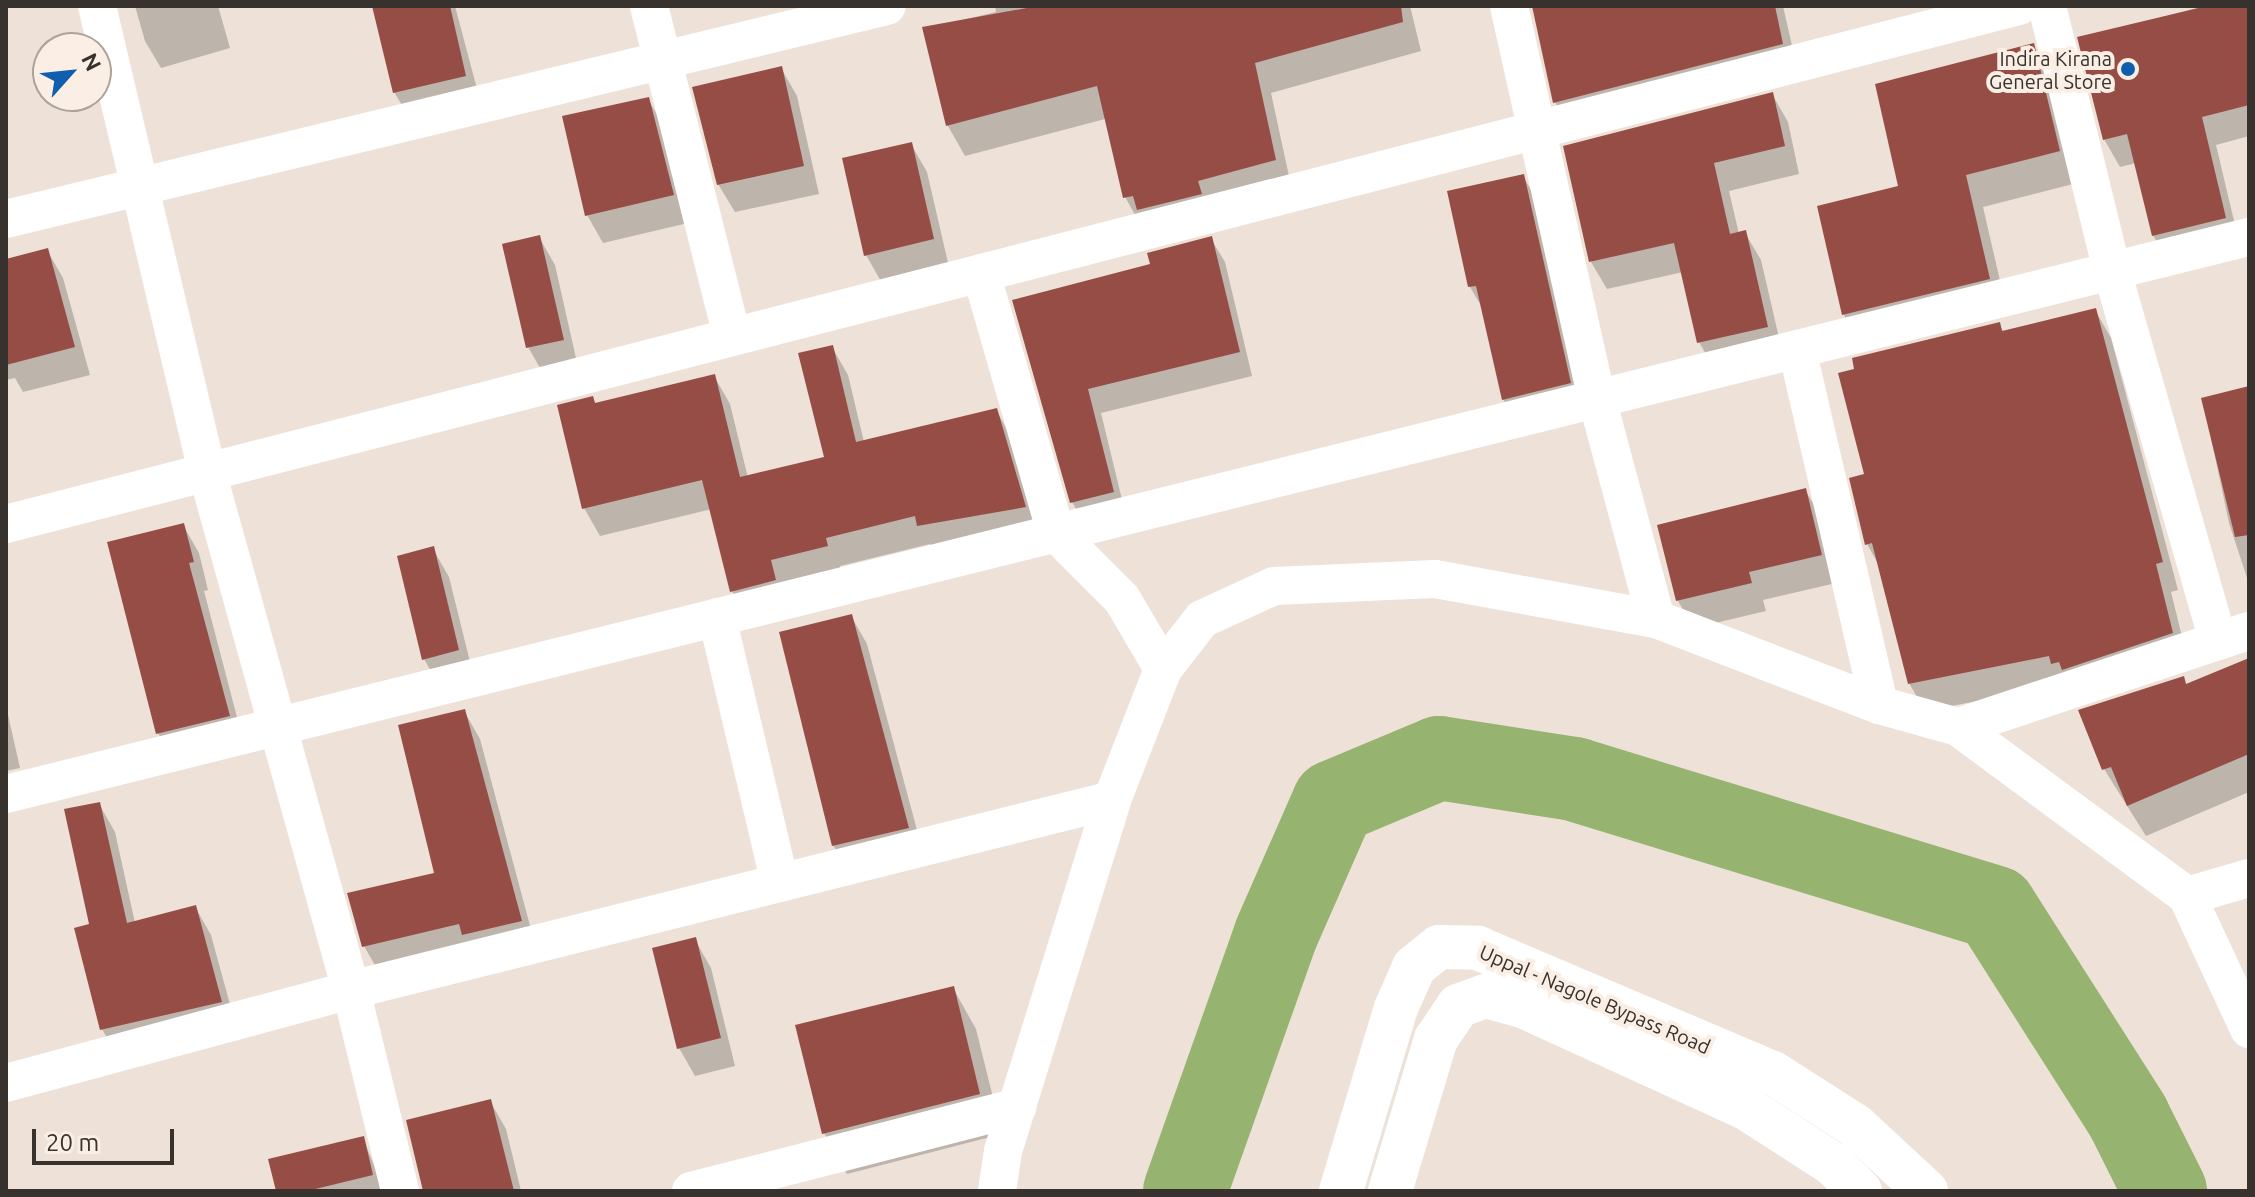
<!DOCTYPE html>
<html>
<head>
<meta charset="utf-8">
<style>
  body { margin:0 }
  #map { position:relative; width:2255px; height:1197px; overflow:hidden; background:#ede1d8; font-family:Ubuntu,sans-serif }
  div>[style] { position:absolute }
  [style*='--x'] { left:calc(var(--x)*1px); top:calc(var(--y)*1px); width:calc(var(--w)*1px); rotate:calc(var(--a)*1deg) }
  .shadow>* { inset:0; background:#0003 }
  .river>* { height:84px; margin:-42px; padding:0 42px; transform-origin:42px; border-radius:42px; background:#96b370 }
  .building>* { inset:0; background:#954d45 }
  .street>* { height:38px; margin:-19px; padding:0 19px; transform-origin:19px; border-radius:19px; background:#fff }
  .secondary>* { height:44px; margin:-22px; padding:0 22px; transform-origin:22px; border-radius:22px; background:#fff }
  .dots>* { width:22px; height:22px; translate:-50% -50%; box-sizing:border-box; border:4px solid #faeee5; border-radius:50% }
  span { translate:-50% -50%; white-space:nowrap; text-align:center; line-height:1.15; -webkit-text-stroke:8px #faeee5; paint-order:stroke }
  .poi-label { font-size:20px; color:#37322e }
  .right { translate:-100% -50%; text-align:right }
  .street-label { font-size:20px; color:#37322e }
  .frame { position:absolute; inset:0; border:8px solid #37322e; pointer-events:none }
  .north { position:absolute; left:32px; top:32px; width:80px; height:80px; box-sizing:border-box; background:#faeee5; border:2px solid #aca39c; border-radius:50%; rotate:63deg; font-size:22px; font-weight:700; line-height:32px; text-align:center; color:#37322e }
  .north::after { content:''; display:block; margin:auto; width:28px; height:36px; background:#105fae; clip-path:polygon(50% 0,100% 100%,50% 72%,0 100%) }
  .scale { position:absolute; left:32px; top:1129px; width:142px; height:36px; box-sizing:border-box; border:4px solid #37322e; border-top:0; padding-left:10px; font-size:24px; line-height:28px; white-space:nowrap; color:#37322e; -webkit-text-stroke:6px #faeee5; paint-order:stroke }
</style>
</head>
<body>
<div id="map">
  <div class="shadow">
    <i style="clip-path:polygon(135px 6px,218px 6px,230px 48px,161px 68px,145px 41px)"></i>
    <i style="clip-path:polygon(375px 6px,455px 6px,481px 104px,411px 120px,394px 92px)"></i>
    <i style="clip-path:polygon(995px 6px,1410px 6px,1421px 51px,1271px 93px,1292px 190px,1142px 227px,1125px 197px,1105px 119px,965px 156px,948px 126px,925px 29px,996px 12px)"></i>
    <i style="clip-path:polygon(1533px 6px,1783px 6px,1798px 72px,1571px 130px,1555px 102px)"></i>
    <i style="clip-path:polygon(2204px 6px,2249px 6px,2249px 136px,2216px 145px,2240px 246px,2169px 263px,2153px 235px,2136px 163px,2120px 167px,2104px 139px,2080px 39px)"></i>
    <i style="clip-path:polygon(2034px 50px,2052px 82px,2077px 183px,1983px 207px,2007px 311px,1862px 346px,1844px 315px,1820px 207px,1901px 188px)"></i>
    <i style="clip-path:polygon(781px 68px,797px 96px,819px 194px,735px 212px,718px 184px)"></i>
    <i style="clip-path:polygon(1772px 94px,1788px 122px,1799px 174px,1729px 191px,1739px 234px,1745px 233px,1761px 260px,1783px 355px,1715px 370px,1699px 342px,1683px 272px,1607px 289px,1591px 262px)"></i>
    <i style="clip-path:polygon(648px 99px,664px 127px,688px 223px,603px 243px,587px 215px)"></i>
    <i style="clip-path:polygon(911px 144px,927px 172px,949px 267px,882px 283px,866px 255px)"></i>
    <i style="clip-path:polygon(1523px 176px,1539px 204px,1585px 411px,1520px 427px,1503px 399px,1483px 309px,1470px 287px)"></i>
    <i style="clip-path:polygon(539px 237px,555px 265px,578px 367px,544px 375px,528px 347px)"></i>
    <i style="clip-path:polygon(1211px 239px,1225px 262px,1252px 376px,1101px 413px,1126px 516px,1086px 526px,1072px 502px,1014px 302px,1152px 265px)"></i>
    <i style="clip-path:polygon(47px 250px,63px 278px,90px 375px,23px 392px,15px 378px,6px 380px,6px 261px)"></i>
    <i style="clip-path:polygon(2095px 310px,2111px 338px,2178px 590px,2171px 592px,2188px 661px,1925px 711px,1909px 683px,1881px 569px,1867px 544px,1867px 475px,1999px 324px,2004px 333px)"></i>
    <i style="clip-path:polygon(832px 347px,848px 375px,864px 442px,996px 410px,1012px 438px,1040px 535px,935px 553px,930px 544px,840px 566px,842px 574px,748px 619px,732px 591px,712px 509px,600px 536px,584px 508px,592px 398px,597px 405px,714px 376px,730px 404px,748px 478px,826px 458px)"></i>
    <i style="clip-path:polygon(2249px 388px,2249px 584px,2229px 523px,2203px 400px)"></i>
    <i style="clip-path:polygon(1805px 490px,1822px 518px,1836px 583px,1763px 600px,1766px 611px,1694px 628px,1678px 601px,1660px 526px)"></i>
    <i style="clip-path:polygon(183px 525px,199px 553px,208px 590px,204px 591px,244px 744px,174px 761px,158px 733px)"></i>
    <i style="clip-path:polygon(433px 549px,449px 577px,474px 678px,440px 687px,424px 659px)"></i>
    <i style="clip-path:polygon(851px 616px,867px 644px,924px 856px,850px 873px,833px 845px)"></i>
    <i style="clip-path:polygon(2249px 660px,2249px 792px,2146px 836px,2104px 769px,2183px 678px,2187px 686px)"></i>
    <i style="clip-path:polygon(6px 706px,20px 768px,6px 771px)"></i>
    <i style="clip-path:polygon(464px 711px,480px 739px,536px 948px,380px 974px,364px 946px,436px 874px)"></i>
    <i style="clip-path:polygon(99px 804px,115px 832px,135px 923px,195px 907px,211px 935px,237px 1030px,118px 1057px,102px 1029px,92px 925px)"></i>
    <i style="clip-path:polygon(695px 940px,711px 968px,735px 1066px,695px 1076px,679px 1048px)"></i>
    <i style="clip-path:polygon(953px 988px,976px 1029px,1002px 1134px,847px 1174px,824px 1133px)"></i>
    <i style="clip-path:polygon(490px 1101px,506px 1129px,521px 1191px,426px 1191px)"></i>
    <i style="clip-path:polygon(363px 1139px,385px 1191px,278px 1191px)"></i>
  </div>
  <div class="river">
    <i style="--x:1185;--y:1191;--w:273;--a:-70.5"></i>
    <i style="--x:1276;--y:934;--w:144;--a:-66.3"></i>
    <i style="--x:1334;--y:802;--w:114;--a:-22.7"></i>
    <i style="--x:1439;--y:758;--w:137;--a:8.8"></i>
    <i style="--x:1574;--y:779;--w:440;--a:17"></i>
    <i style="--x:1995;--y:908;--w:248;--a:57.5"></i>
    <i style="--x:2128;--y:1117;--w:83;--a:63.4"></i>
  </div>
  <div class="building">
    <i style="clip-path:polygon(372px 6px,450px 6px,466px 76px,393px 93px)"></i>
    <i style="clip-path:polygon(1038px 6px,1401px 6px,1403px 22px,1255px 63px,1276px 160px,1198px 181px,1202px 194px,1137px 210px,1133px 196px,1123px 198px,1097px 86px,946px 126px,922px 27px)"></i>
    <i style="clip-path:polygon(1532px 6px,1775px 6px,1783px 44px,1553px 103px)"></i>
    <i style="clip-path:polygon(2207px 6px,2249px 6px,2249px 105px,2202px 117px,2226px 218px,2152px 236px,2127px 134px,2103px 140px,2077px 37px)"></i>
    <i style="clip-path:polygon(2034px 43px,2060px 151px,1966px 175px,1990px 279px,1842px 315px,1817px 206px,1898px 186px,1875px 84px)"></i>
    <i style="clip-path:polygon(782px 66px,804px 166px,717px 185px,692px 87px)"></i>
    <i style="clip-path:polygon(1773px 92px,1785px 146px,1714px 163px,1730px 234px,1746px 230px,1768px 327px,1697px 343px,1674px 243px,1589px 262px,1563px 146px)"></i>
    <i style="clip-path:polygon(649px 97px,674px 195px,585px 216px,562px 116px)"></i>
    <i style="clip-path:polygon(912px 142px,934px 239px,864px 256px,842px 158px)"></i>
    <i style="clip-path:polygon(1524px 174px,1571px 383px,1502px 400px,1476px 286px,1468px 287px,1447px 191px)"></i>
    <i style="clip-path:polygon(540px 235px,564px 340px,526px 348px,502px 244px)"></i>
    <i style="clip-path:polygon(1212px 236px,1240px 352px,1088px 389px,1114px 492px,1070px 503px,1012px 300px,1150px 264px,1147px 253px)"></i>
    <i style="clip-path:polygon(48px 248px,75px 347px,6px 365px,6px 259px)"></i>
    <i style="clip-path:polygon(2096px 308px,2163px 562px,2156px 564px,2173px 633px,2062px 670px,2059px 662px,2051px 664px,2049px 656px,1908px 684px,1872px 543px,1865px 545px,1849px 478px,1864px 474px,1838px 373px,1854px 369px,1852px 358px,2000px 322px,2002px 331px)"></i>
    <i style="clip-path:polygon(833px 345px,856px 442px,997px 408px,1026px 507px,917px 526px,915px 516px,826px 538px,828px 546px,771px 560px,776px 580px,730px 592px,702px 480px,582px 509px,557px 405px,593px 396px,595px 403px,715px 374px,740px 477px,824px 457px,798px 353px)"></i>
    <i style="clip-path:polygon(2249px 386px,2249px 535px,2235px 537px,2201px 398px)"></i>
    <i style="clip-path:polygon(1806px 488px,1822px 555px,1749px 572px,1752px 583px,1676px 601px,1657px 525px)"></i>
    <i style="clip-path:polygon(184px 523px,194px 562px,189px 563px,230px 716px,156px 734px,107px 542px)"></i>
    <i style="clip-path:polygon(434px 546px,459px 650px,422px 660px,397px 556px)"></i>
    <i style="clip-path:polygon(852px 614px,909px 828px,832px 846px,779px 632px)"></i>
    <i style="clip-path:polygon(2249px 658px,2249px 754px,2127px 806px,2111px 767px,2102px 770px,2078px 710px,2184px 676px,2186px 684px)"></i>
    <i style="clip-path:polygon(465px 709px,522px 921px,462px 935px,459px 924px,362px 947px,347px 893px,434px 873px,398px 725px)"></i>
    <i style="clip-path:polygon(100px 802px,127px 923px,196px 905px,222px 1002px,100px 1030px,74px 928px,89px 924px,64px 809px)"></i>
    <i style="clip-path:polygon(696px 937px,721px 1038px,677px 1049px,652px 948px)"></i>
    <i style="clip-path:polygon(954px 986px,980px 1094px,822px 1134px,795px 1025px)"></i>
    <i style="clip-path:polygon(491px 1099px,514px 1191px,423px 1191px,406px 1120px)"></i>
    <i style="clip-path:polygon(364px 1136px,373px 1175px,307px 1191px,276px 1191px,268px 1159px)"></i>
  </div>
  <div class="street">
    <i style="--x:97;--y:6;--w:479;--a:76.7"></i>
    <i style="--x:207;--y:472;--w:538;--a:74.46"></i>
    <i style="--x:351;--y:990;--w:207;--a:76.3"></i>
    <i style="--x:649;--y:6;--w:341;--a:75.9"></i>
    <i style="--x:1509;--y:6;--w:403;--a:77.4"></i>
    <i style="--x:1597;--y:399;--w:228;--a:75"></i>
    <i style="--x:2047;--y:6;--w:273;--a:76.2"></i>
    <i style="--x:2112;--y:271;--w:385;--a:74"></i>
    <i style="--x:6;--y:219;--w:906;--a:-13.59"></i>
    <i style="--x:981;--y:273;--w:271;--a:73.9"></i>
    <i style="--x:1056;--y:533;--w:93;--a:45"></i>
    <i style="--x:1122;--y:599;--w:81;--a:59.6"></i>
    <i style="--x:1797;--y:349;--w:365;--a:77"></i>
    <i style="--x:6;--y:524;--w:2079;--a:-14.43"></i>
    <i style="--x:717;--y:617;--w:273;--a:76.7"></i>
    <i style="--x:1958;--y:727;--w:306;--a:-18.3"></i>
    <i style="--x:6;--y:794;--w:2311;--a:-13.95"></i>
    <i style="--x:2187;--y:896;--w:65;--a:-16.2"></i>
    <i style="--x:6;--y:1083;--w:357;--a:-15.1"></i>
    <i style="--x:351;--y:990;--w:784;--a:-14.02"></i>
    <i style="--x:691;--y:1191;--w:337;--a:-14.4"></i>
    <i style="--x:997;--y:1191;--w:40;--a:-81.5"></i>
    <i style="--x:1003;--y:1151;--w:368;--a:-72.7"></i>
    <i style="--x:1112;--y:800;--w:141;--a:-68.7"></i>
    <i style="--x:1163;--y:669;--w:63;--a:-52"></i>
    <i style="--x:1202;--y:619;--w:79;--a:-24.6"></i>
    <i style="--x:1274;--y:586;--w:161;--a:-2.5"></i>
    <i style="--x:1435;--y:579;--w:225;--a:10.3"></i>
    <i style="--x:1656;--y:619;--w:239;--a:21.1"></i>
    <i style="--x:1879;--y:705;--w:82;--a:15.6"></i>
    <i style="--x:1958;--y:727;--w:285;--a:36.4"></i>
    <i style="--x:2187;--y:896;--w:147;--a:65"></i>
  </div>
  <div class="secondary">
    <i style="--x:1341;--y:1191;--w:191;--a:-73.3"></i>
    <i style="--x:1396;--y:1008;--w:45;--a:-66.3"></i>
    <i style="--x:1414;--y:967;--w:32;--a:-39"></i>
    <i style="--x:1439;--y:947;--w:39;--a:1"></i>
    <i style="--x:1478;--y:948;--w:320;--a:23"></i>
    <i style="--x:1773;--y:1073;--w:98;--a:32.6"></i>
    <i style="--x:1856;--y:1126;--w:96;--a:42.9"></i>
    <i style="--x:1390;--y:1191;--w:159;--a:-73.2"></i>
    <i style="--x:1436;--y:1039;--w:40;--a:-56"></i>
    <i style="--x:1458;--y:1006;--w:29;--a:-20"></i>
    <i style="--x:1485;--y:996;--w:39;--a:15"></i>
    <i style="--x:1523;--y:1006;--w:245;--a:24.6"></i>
    <i style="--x:1746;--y:1108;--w:103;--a:32.8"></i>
    <i style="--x:1833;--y:1164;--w:38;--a:45"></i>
  </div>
  <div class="dots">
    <i style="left:2128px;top:69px;background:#105fae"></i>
  </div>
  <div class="poi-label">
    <span class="right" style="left:2112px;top:70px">Indira Kirana<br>General Store</span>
  </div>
  <div class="street-label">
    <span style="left:1595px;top:999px;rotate:23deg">Uppal - Nagole Bypass Road</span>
  </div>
  <div class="frame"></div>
  <div class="north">N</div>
  <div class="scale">20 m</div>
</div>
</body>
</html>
